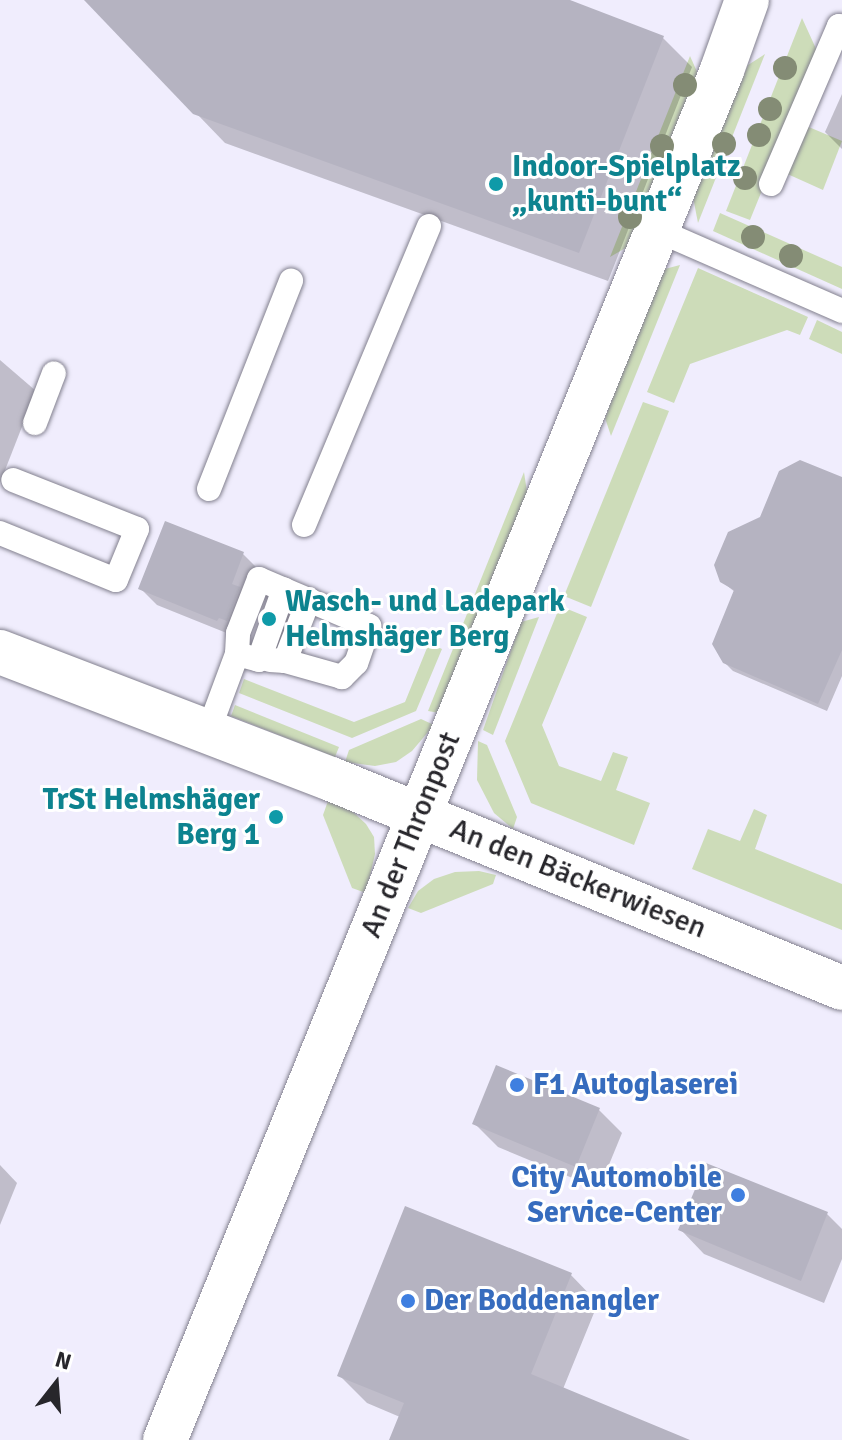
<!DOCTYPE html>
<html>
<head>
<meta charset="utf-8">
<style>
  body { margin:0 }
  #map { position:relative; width:842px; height:1440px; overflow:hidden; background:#f0edfd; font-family:Signika,sans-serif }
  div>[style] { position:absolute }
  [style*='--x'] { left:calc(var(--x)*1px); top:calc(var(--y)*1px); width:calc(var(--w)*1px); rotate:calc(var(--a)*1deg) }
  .green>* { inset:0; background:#cddcb9 }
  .shadow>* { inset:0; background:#0003 }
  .building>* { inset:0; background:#b5b3c1 }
  .roads { filter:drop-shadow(0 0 2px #82808e) drop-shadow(0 0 2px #82808e) }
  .service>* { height:24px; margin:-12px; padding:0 12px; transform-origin:12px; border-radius:12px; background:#fff }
  .minor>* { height:44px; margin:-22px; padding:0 22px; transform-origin:22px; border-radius:22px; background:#fff }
  .trees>* { width:24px; height:24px; margin:-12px; border-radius:50%; background:#848c75 }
  .dots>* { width:22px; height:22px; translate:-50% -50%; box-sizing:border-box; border:4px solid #fff; border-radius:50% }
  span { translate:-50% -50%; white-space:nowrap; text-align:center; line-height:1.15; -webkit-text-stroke:6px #fff; paint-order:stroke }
  .culture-label { font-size:30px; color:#0d838f; font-weight:700 }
  .left { translate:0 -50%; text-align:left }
  .right { translate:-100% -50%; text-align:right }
  .street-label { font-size:30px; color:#27262b }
  .shop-label { font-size:30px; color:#366cbe; font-weight:700 }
  .north { position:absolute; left:16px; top:1344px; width:80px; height:80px; -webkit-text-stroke:6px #fff; paint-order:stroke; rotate:17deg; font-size:22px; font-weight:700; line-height:32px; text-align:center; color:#27262b }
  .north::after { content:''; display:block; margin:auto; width:28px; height:36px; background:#27262b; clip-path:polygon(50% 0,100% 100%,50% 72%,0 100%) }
</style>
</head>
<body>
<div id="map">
  <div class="green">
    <i style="clip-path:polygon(802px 18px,818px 53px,750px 220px,726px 211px)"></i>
    <i style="clip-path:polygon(765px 54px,698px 223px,693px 197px,748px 65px)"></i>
    <i style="clip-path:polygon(690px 56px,698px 74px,629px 246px,610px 257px)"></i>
    <i style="clip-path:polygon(804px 125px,842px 141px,823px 190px,783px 172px)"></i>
    <i style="clip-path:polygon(720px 213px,842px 267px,842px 289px,713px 231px)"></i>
    <i style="clip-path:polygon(680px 265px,611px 436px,605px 418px,661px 270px)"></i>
    <i style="clip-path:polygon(698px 268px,808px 317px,800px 335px,787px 330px,690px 364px,674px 403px,647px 392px)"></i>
    <i style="clip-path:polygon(817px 320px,842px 332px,842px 354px,809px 339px)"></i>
    <i style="clip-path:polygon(643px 402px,669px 411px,591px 607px,564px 596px)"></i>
    <i style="clip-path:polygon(524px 472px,527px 492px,439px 713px,428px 711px)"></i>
    <i style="clip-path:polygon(560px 606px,587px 617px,542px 725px,559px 766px,601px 781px,613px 752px,628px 757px,616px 790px,650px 803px,634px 845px,531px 803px,505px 741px)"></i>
    <i style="clip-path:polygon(539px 617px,493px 735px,483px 730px,521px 622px)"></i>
    <i style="clip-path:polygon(429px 643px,442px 649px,416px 711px,352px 738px,239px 693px,244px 679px,354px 722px,405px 702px)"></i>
    <i style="clip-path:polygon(235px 705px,339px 747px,335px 757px,231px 716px)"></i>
    <i style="clip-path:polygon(421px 719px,434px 725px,412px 751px,396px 762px,375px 766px,345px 762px,349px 750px)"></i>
    <i style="clip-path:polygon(478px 741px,487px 745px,517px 817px,513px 829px,494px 813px,477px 780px)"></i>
    <i style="clip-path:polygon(328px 801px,352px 811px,366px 824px,374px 837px,375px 854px,366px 893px,352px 888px,323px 815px)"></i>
    <i style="clip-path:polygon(754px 809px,767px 815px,755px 849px,842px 884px,842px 930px,692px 869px,708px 829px,740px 841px)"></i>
    <i style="clip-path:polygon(479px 871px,496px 875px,493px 884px,421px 913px,408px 908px,418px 891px,434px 879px,455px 872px)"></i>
  </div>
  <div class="shadow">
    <i style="clip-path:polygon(87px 0,564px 0,663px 38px,692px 67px,608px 281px,225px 143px)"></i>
    <i style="clip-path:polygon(842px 94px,842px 149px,825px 132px)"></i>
    <i style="clip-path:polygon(0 360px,36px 391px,0 483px)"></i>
    <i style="clip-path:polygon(842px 479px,842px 676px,827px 711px,733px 671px,724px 662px,735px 592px,721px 581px)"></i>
    <i style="clip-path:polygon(167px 524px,243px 554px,260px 571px,234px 636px,157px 605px,141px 589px)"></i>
    <i style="clip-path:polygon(598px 1109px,622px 1133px,599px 1189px,498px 1147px,475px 1124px)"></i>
    <i style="clip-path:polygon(0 1165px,17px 1183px,0 1225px)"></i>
    <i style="clip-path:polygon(827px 1214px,842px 1229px,842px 1259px,824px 1303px,704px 1254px,681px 1230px)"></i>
    <i style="clip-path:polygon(570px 1274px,598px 1303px,563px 1389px,688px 1440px,391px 1440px,400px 1417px,367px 1403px,339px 1375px)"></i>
  </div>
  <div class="building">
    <i style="clip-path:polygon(84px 0,570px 0,664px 36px,579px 253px,193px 114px)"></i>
    <i style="clip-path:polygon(800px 460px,842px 477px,842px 650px,818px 704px,723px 663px,712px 644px,734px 590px,720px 582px,714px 565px,728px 532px,760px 517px,779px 471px)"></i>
    <i style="clip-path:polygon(165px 521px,244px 552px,232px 584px,240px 587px,227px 621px,219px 618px,217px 621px,138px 589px)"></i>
    <i style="clip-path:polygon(496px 1065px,600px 1108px,576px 1167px,472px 1124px)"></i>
    <i style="clip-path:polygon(706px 1163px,828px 1212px,801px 1281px,678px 1230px)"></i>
    <i style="clip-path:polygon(405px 1206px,572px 1273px,531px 1374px,690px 1440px,389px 1440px,404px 1403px,337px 1376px)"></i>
  </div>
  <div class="roads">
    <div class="service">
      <i style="--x:771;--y:184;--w:172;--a:-66.7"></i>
      <i style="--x:839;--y:26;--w:3;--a:18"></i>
      <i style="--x:657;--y:230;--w:202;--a:23.6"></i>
      <i style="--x:35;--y:423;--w:53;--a:-69.2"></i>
      <i style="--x:209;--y:489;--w:224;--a:-68.5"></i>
      <i style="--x:304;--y:525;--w:324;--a:-67.3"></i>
      <i style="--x:0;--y:533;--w:125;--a:22.1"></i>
      <i style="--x:116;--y:580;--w:55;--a:-67.6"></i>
      <i style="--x:137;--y:529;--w:133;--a:-158.4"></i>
      <i style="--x:237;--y:654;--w:21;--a:-87"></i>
      <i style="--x:238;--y:633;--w:58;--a:-68.7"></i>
      <i style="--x:259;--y:579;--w:120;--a:23.1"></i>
      <i style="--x:369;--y:626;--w:39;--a:109"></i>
      <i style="--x:356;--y:663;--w:20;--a:135"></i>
      <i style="--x:342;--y:677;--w:59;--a:-164.3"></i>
      <i style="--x:270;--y:660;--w:15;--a:4"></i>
      <i style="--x:285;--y:661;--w:66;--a:-68.8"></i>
      <i style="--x:208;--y:732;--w:83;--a:-69.6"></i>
      <i style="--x:237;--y:654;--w:23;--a:15"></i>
      <i style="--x:259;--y:660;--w:75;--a:-70.6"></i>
    </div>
    <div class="minor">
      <i style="--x:0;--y:652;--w:355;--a:21"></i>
      <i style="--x:331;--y:779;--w:552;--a:22.24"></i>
      <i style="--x:165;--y:1440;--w:1479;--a:-67.87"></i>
      <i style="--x:722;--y:70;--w:74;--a:-70.3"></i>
    </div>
  </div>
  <div class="trees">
    <i style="left:785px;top:68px"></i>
    <i style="left:685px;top:85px"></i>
    <i style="left:770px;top:109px"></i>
    <i style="left:759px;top:135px"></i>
    <i style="left:724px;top:144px"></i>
    <i style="left:662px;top:146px"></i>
    <i style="left:745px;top:178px"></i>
    <i style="left:630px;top:217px"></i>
    <i style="left:753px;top:237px"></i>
    <i style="left:791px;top:256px"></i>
  </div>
  <div class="dots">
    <i style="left:496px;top:184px;background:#0f9aa8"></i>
    <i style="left:269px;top:619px;background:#0f9aa8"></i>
    <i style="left:276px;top:817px;background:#0f9aa8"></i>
    <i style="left:517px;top:1085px;background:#3f7fe0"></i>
    <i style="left:738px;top:1195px;background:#3f7fe0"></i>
    <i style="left:408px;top:1301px;background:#3f7fe0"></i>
  </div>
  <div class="culture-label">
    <span class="left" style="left:512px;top:184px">Indoor-Spielplatz<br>„kunti-bunt“</span>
    <span class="left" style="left:285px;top:619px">Wasch- und Ladepark<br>Helmshäger Berg</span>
    <span class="right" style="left:260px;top:817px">TrSt Helmshäger<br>Berg 1</span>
  </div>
  <div class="street-label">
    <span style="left:411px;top:835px;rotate:-68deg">An der Thronpost</span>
    <span style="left:578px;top:879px;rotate:22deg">An den Bäckerwiesen</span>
  </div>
  <div class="shop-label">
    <span class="left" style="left:533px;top:1085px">F1 Autoglaserei</span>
    <span class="right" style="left:722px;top:1195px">City Automobile<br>Service-Center</span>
    <span class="left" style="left:424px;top:1301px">Der Boddenangler</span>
  </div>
  <div class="north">N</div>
</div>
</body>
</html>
